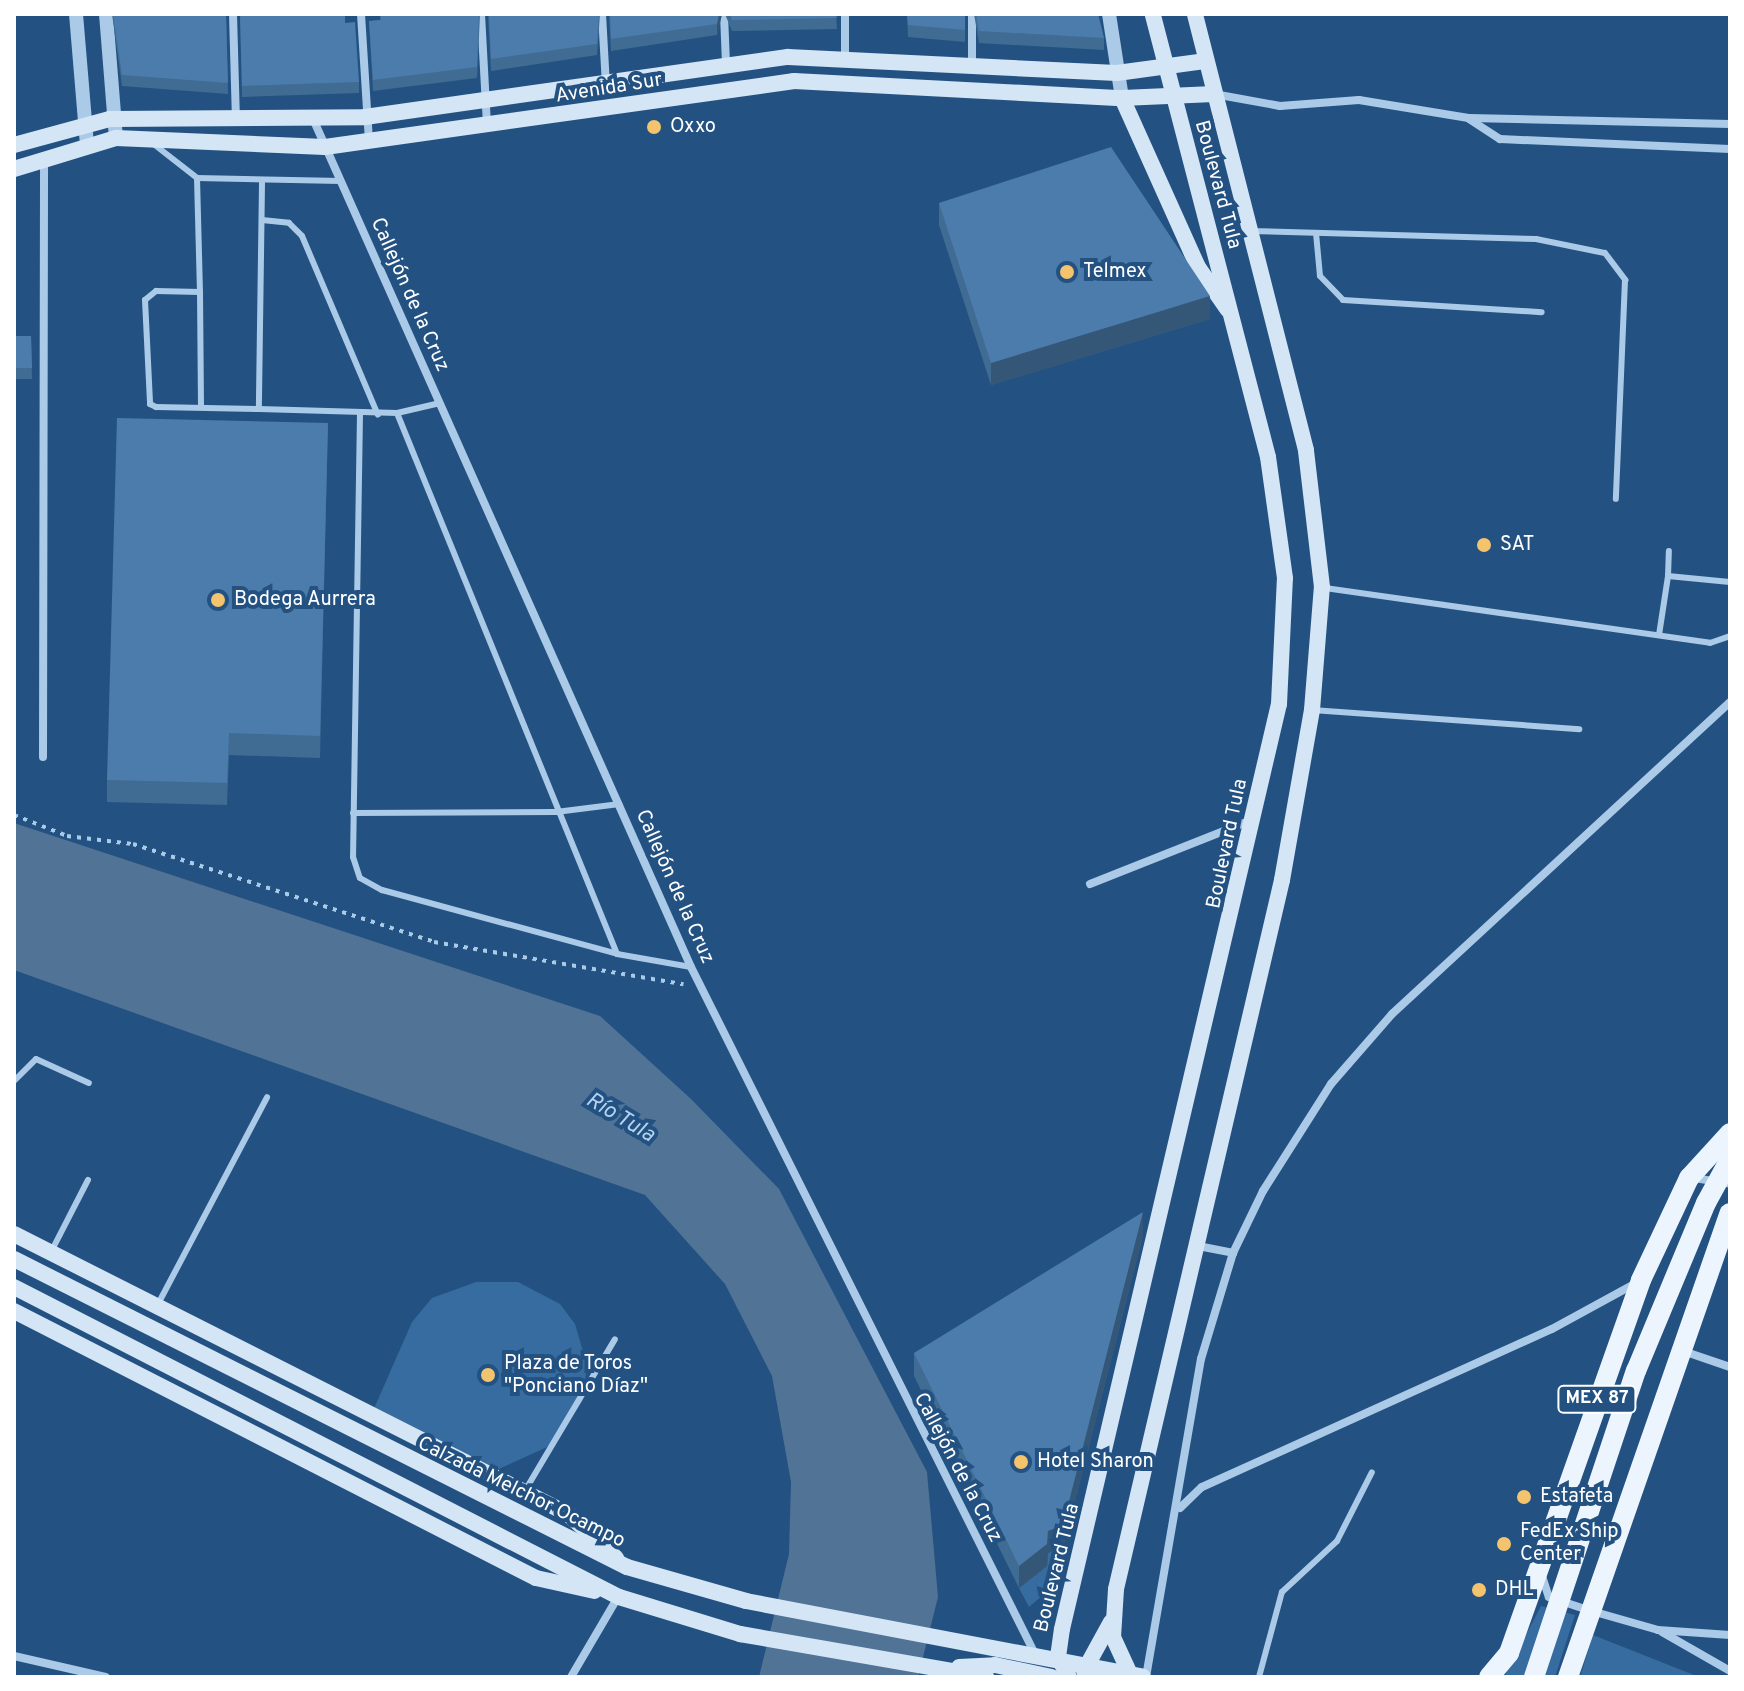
<!DOCTYPE html>
<html>
<head>
<meta charset="utf-8">
<style>
  body { margin:0 }
  #map { position:relative; width:1744px; height:1691px; overflow:hidden; background:#235282; font-family:Overpass,sans-serif }
  div>[style] { position:absolute }
  [style*='--x'] { left:calc(var(--x)*1px); top:calc(var(--y)*1px); width:calc(var(--w)*1px); rotate:calc(var(--a)*1deg) }
  .green>* { inset:0; background:#376ca0 }
  .water>* { inset:0; background:#517396 }
  .path>* { height:4px; margin-top:-2px; transform-origin:0; background:repeating-linear-gradient(90deg,#aacae8 0 4px,transparent 0 10px) }
  .service>* { height:6px; margin:-3px; padding:0 3px; transform-origin:3px; border-radius:3px; background:#aacae8 }
  .minor>* { height:8px; margin:-4px; padding:0 4px; transform-origin:4px; border-radius:4px; background:#aacae8 }
  .tertiary>* { height:14px; margin:-7px; padding:0 7px; transform-origin:7px; border-radius:7px; background:#aacae8 }
  .secondary>* { height:16px; margin:-8px; padding:0 8px; transform-origin:8px; border-radius:8px; background:#d4e5f6 }
  .primary>* { height:20px; margin:-10px; padding:0 10px; transform-origin:10px; border-radius:10px; background:#ecf4fd }
  .primary-bridge>* { height:20px; margin:-10px; padding:0 10px; transform-origin:10px; border-radius:10px; background:#ecf4fd }
  .wall>* { inset:0; background:#406b93 }
  .shaded-wall>* { inset:0; background:#345778 }
  .building>* { inset:0; background:#4b7cab }
  .dots>* { width:22px; height:22px; translate:-50% -50%; box-sizing:border-box; border:4px solid #235282; border-radius:50% }
  span { translate:-50% -50%; white-space:nowrap; text-align:center; line-height:1.15; -webkit-text-stroke:8px #235282; paint-order:stroke }
  .shield-label span { padding:2px 6px; background:#235282; border:2px solid; border-radius:6px; -webkit-text-stroke-width:0 }
  .shield-label { font-size:18px; color:#fff; font-weight:700 }
  .street-label { font-size:20px; color:#fff }
  .poi-label { font-size:20px; color:#fff }
  .left { translate:0 -50%; text-align:left }
  .water-label { font-size:22px; color:#b5d3ef; font-style:italic }
  .frame { position:absolute; inset:0; border:16px solid #fff; pointer-events:none }
</style>
</head>
<body>
<div id="map">
  <div class="green">
    <i style="clip-path:polygon(476px 1282px,518px 1282px,560px 1304px,575px 1324px,587px 1365px,583px 1400px,556px 1443px,490px 1473px,373px 1411px,412px 1322px,432px 1298px)"></i>
    <i style="clip-path:polygon(1063px 1547px,1051px 1588px,1029px 1607px,1019px 1588px,1047px 1566px,1048px 1553px)"></i>
    <i style="clip-path:polygon(1541px 1606px,1575px 1615px,1555px 1677px,1504px 1677px)"></i>
    <i style="clip-path:polygon(1593px 1635px,1699px 1677px,1580px 1677px)"></i>
  </div>
  <div class="water">
    <i style="clip-path:polygon(14px 823px,600px 1016px,691px 1099px,779px 1189px,927px 1472px,938px 1597px,918px 1677px,759px 1677px,789px 1554px,791px 1482px,772px 1376px,725px 1284px,645px 1195px,14px 970px)"></i>
  </div>
  <div class="path">
    <i style="--x:14;--y:815;--w:57;--a:21.6"></i>
    <i style="--x:67;--y:836;--w:66;--a:6.9"></i>
    <i style="--x:133;--y:844;--w:317;--a:18"></i>
    <i style="--x:434;--y:942;--w:253;--a:9.6"></i>
  </div>
  <div class="service">
    <i style="--x:151;--y:142;--w:58;--a:38"></i>
    <i style="--x:197;--y:178;--w:144;--a:1.2"></i>
    <i style="--x:197;--y:178;--w:114;--a:88.5"></i>
    <i style="--x:262;--y:183;--w:226;--a:90.8"></i>
    <i style="--x:259;--y:409;--w:138;--a:1.7"></i>
    <i style="--x:262;--y:220;--w:27;--a:6"></i>
    <i style="--x:289;--y:223;--w:18;--a:45"></i>
    <i style="--x:302;--y:236;--w:194;--a:67"></i>
    <i style="--x:1250;--y:231;--w:286;--a:1.6"></i>
    <i style="--x:1536;--y:239;--w:70;--a:11.5"></i>
    <i style="--x:1605;--y:253;--w:34;--a:53"></i>
    <i style="--x:1625;--y:280;--w:219;--a:92.4"></i>
    <i style="--x:1316;--y:233;--w:43;--a:84.7"></i>
    <i style="--x:1320;--y:276;--w:33;--a:46"></i>
    <i style="--x:1343;--y:300;--w:199;--a:3.5"></i>
    <i style="--x:440;--y:403;--w:44;--a:166.9"></i>
    <i style="--x:397;--y:413;--w:584;--a:67.87"></i>
    <i style="--x:201;--y:407;--w:115;--a:-90.5"></i>
    <i style="--x:200;--y:292;--w:44;--a:-178.7"></i>
    <i style="--x:156;--y:291;--w:14;--a:141"></i>
    <i style="--x:145;--y:300;--w:104;--a:87.2"></i>
    <i style="--x:150;--y:404;--w:7;--a:27"></i>
    <i style="--x:156;--y:407;--w:103;--a:1.1"></i>
    <i style="--x:360;--y:414;--w:443;--a:90.9"></i>
    <i style="--x:353;--y:857;--w:22;--a:72"></i>
    <i style="--x:360;--y:878;--w:25;--a:29"></i>
    <i style="--x:382;--y:890;--w:244;--a:15.2"></i>
    <i style="--x:617;--y:954;--w:75;--a:10"></i>
    <i style="--x:1668;--y:576;--w:25;--a:-88"></i>
    <i style="--x:1325;--y:588;--w:389;--a:8.1"></i>
    <i style="--x:1710;--y:643;--w:21;--a:-19"></i>
    <i style="--x:1659;--y:635;--w:60;--a:-81.3"></i>
    <i style="--x:1668;--y:576;--w:62;--a:5.5"></i>
    <i style="--x:1312;--y:710;--w:268;--a:4.1"></i>
    <i style="--x:353;--y:813;--w:203;--a:-0.3"></i>
    <i style="--x:556;--y:812;--w:64;--a:-7.2"></i>
    <i style="--x:14;--y:1081;--w:31;--a:-45"></i>
    <i style="--x:36;--y:1059;--w:58;--a:24.4"></i>
    <i style="--x:51;--y:1252;--w:81;--a:-62.8"></i>
    <i style="--x:157;--y:1306;--w:236;--a:-62.2"></i>
    <i style="--x:526;--y:1489;--w:174;--a:-59.3"></i>
    <i style="--x:1259;--y:1677;--w:88;--a:-74.9"></i>
    <i style="--x:1282;--y:1592;--w:75;--a:-42.8"></i>
    <i style="--x:1337;--y:1541;--w:77;--a:-63.1"></i>
  </div>
  <div class="minor">
    <i style="--x:233;--y:14;--w:107;--a:88.4"></i>
    <i style="--x:361;--y:14;--w:127;--a:86.4"></i>
    <i style="--x:481;--y:14;--w:111;--a:86.9"></i>
    <i style="--x:602;--y:14;--w:71;--a:86.8"></i>
    <i style="--x:724;--y:14;--w:50;--a:87.7"></i>
    <i style="--x:845;--y:14;--w:44;--a:90"></i>
    <i style="--x:972;--y:14;--w:51;--a:90"></i>
    <i style="--x:1214;--y:94;--w:67;--a:10.3"></i>
    <i style="--x:1280;--y:106;--w:79;--a:-4.3"></i>
    <i style="--x:1359;--y:100;--w:111;--a:9.3"></i>
    <i style="--x:1469;--y:118;--w:261;--a:1.3"></i>
    <i style="--x:1469;--y:119;--w:37;--a:33"></i>
    <i style="--x:1500;--y:139;--w:230;--a:2.5"></i>
    <i style="--x:314;--y:121;--w:926;--a:65.98"></i>
    <i style="--x:691;--y:967;--w:766;--a:63.4"></i>
    <i style="--x:43;--y:757;--w:598;--a:-89.9"></i>
    <i style="--x:1090;--y:884;--w:171;--a:-21.6"></i>
    <i style="--x:1694;--y:1178;--w:36;--a:9"></i>
    <i style="--x:1198;--y:1246;--w:36;--a:11"></i>
    <i style="--x:1683;--y:1351;--w:50;--a:18.8"></i>
    <i style="--x:1180;--y:1508;--w:30;--a:-44"></i>
    <i style="--x:1202;--y:1487;--w:384;--a:-24.3"></i>
    <i style="--x:1552;--y:1329;--w:96;--a:-28.7"></i>
    <i style="--x:1542;--y:1576;--w:22;--a:72"></i>
    <i style="--x:1549;--y:1597;--w:41;--a:18.4"></i>
    <i style="--x:1588;--y:1610;--w:73;--a:15.9"></i>
    <i style="--x:1658;--y:1630;--w:72;--a:4"></i>
    <i style="--x:1662;--y:1632;--w:78;--a:29.8"></i>
    <i style="--x:14;--y:1656;--w:94;--a:12.9"></i>
    <i style="--x:571;--y:1677;--w:93;--a:-59.6"></i>
    <i style="--x:1146;--y:1677;--w:323;--a:-80.2"></i>
    <i style="--x:1201;--y:1359;--w:111;--a:-73.2"></i>
    <i style="--x:1233;--y:1253;--w:69;--a:-64.2"></i>
    <i style="--x:1263;--y:1191;--w:127;--a:-57.6"></i>
    <i style="--x:1331;--y:1084;--w:93;--a:-48.9"></i>
    <i style="--x:1392;--y:1014;--w:460;--a:-42.7"></i>
  </div>
  <div class="tertiary">
    <i style="--x:76;--y:14;--w:132;--a:85.2"></i>
    <i style="--x:106;--y:14;--w:124;--a:85.4"></i>
    <i style="--x:1109;--y:14;--w:85;--a:81.2"></i>
  </div>
  <div class="secondary">
    <i style="--x:1122;--y:98;--w:185;--a:65.8"></i>
    <i style="--x:1198;--y:267;--w:52;--a:55.1"></i>
    <i style="--x:14;--y:145;--w:99;--a:-15.2"></i>
    <i style="--x:110;--y:119;--w:255;--a:-0.4"></i>
    <i style="--x:365;--y:117;--w:427;--a:-8.1"></i>
    <i style="--x:788;--y:57;--w:329;--a:2.8"></i>
    <i style="--x:1117;--y:73;--w:90;--a:-7.7"></i>
    <i style="--x:14;--y:169;--w:107;--a:-16.9"></i>
    <i style="--x:116;--y:138;--w:209;--a:2.5"></i>
    <i style="--x:325;--y:147;--w:474;--a:-8"></i>
    <i style="--x:794;--y:81;--w:328;--a:3"></i>
    <i style="--x:1122;--y:98;--w:92;--a:-2.5"></i>
    <i style="--x:14;--y:1234;--w:621;--a:26.81"></i>
    <i style="--x:568;--y:1514;--w:65;--a:42.5"></i>
    <i style="--x:14;--y:1259;--w:686;--a:26.68"></i>
    <i style="--x:627;--y:1567;--w:124;--a:15.9"></i>
    <i style="--x:746;--y:1601;--w:404;--a:10.8"></i>
    <i style="--x:14;--y:1287;--w:680;--a:27.13"></i>
    <i style="--x:619;--y:1597;--w:127;--a:17"></i>
    <i style="--x:740;--y:1634;--w:250;--a:9.9"></i>
    <i style="--x:14;--y:1311;--w:586;--a:27.09"></i>
    <i style="--x:536;--y:1578;--w:60;--a:12.4"></i>
    <i style="--x:959;--y:1667;--w:36;--a:-3"></i>
    <i style="--x:995;--y:1665;--w:58;--a:11.9"></i>
    <i style="--x:1084;--y:1671;--w:56;--a:-61.1"></i>
    <i style="--x:1130;--y:1674;--w:41;--a:-114.7"></i>
    <i style="--x:1113;--y:1637;--w:48;--a:-86.4"></i>
    <i style="--x:1116;--y:1589;--w:728;--a:-76.82"></i>
    <i style="--x:1282;--y:880;--w:173;--a:-80"></i>
    <i style="--x:1312;--y:710;--w:123;--a:-85.4"></i>
    <i style="--x:1322;--y:587;--w:138;--a:-96.7"></i>
    <i style="--x:1306;--y:450;--w:450;--a:-104.3"></i>
    <i style="--x:1069;--y:1677;--w:23;--a:-119"></i>
    <i style="--x:1058;--y:1657;--w:28;--a:-82"></i>
    <i style="--x:1062;--y:1629;--w:950;--a:-76.8"></i>
    <i style="--x:1279;--y:704;--w:126;--a:-87.3"></i>
    <i style="--x:1285;--y:578;--w:122;--a:-98"></i>
    <i style="--x:1268;--y:457;--w:458;--a:-104.6"></i>
  </div>
  <div class="primary">
    <i style="--x:1706;--y:1203;--w:50;--a:-61.4"></i>
    <i style="--x:1489;--y:1677;--w:31;--a:-50"></i>
    <i style="--x:1509;--y:1653;--w:396;--a:-70.5"></i>
    <i style="--x:1641;--y:1280;--w:113;--a:-64.8"></i>
    <i style="--x:1689;--y:1178;--w:61;--a:-47.7"></i>
    <i style="--x:1568;--y:1677;--w:491;--a:-70.8"></i>
  </div>
  <div class="primary-bridge">
    <i style="--x:1534;--y:1677;--w:323;--a:-71.6"></i>
    <i style="--x:1636;--y:1371;--w:182;--a:-67.4"></i>
  </div>
  <div class="wall">
    <i style="clip-path:polygon(112px 14px,226px 14px,228px 94px,122px 86px)"></i>
    <i style="clip-path:polygon(240px 14px,345px 23px,359px 82px,359px 93px,242px 97px)"></i>
    <i style="clip-path:polygon(380px 14px,480px 14px,477px 78px,373px 91px,369px 21px,380px 20px)"></i>
    <i style="clip-path:polygon(488px 14px,600px 14px,597px 55px,491px 71px)"></i>
    <i style="clip-path:polygon(609px 14px,722px 14px,717px 35px,611px 51px)"></i>
    <i style="clip-path:polygon(725px 14px,836px 14px,837px 29px,732px 31px)"></i>
    <i style="clip-path:polygon(907px 14px,965px 14px,965px 42px,908px 37px)"></i>
    <i style="clip-path:polygon(974px 14px,1098px 14px,1104px 38px,1104px 50px,979px 43px)"></i>
    <i style="clip-path:polygon(939px 203px,1210px 319px,991px 385px,939px 225px)"></i>
    <i style="clip-path:polygon(14px 336px,31px 336px,32px 379px,14px 379px)"></i>
    <i style="clip-path:polygon(328px 423px,320px 758px,229px 755px,227px 805px,107px 802px,107px 780px)"></i>
    <i style="clip-path:polygon(1143px 1235px,1063px 1548px,1048px 1553px,1047px 1566px,1019px 1588px,914px 1376px,914px 1353px)"></i>
  </div>
  <div class="shaded-wall">
    <i style="clip-path:polygon(719px 14px,722px 14px,717px 35px,717px 24px)"></i>
    <i style="clip-path:polygon(1210px 296px,1210px 319px,991px 385px,991px 363px)"></i>
    <i style="clip-path:polygon(1143px 1212px,1143px 1235px,1063px 1548px,1048px 1553px,1047px 1566px,1019px 1588px,1019px 1566px,1048px 1531px)"></i>
  </div>
  <div class="building">
    <i style="clip-path:polygon(113px 14px,226px 14px,228px 83px,122px 75px)"></i>
    <i style="clip-path:polygon(240px 14px,345px 14px,345px 23px,355px 22px,359px 82px,242px 86px)"></i>
    <i style="clip-path:polygon(381px 14px,479px 14px,477px 67px,373px 80px,369px 21px,381px 20px)"></i>
    <i style="clip-path:polygon(489px 14px,599px 14px,597px 44px,491px 59px)"></i>
    <i style="clip-path:polygon(610px 14px,719px 14px,717px 24px,611px 39px)"></i>
    <i style="clip-path:polygon(730px 14px,836px 14px,837px 18px,732px 20px)"></i>
    <i style="clip-path:polygon(907px 14px,965px 14px,965px 30px,908px 25px)"></i>
    <i style="clip-path:polygon(976px 14px,1098px 14px,1104px 38px,979px 31px)"></i>
    <i style="clip-path:polygon(1111px 147px,1210px 296px,991px 363px,939px 203px)"></i>
    <i style="clip-path:polygon(14px 336px,31px 336px,32px 368px,14px 368px)"></i>
    <i style="clip-path:polygon(117px 418px,328px 423px,320px 736px,229px 733px,227px 783px,107px 780px)"></i>
    <i style="clip-path:polygon(1143px 1212px,1063px 1525px,1048px 1531px,1047px 1544px,1019px 1566px,914px 1353px)"></i>
  </div>
  <div class="dots">
    <i style="left:654px;top:127px;background:#f3c46d"></i>
    <i style="left:1067px;top:272px;background:#f3c46d"></i>
    <i style="left:1484px;top:545px;background:#f3c46d"></i>
    <i style="left:218px;top:600px;background:#f3c46d"></i>
    <i style="left:488px;top:1375px;background:#f3c46d"></i>
    <i style="left:1021px;top:1462px;background:#f3c46d"></i>
    <i style="left:1524px;top:1497px;background:#f3c46d"></i>
    <i style="left:1504px;top:1544px;background:#f3c46d"></i>
    <i style="left:1479px;top:1590px;background:#f3c46d"></i>
  </div>
  <div class="shield-label">
    <span style="left:1597px;top:1399px">MEX 87</span>
  </div>
  <div class="street-label">
    <span style="left:609px;top:89px;rotate:-9deg">Avenida Sur</span>
    <span style="left:1217px;top:185px;rotate:75deg">Boulevard Tula</span>
    <span style="left:409px;top:295px;rotate:66deg">Callejón de la Cruz</span>
    <span style="left:1228px;top:844px;rotate:-78deg">Boulevard Tula</span>
    <span style="left:674px;top:887px;rotate:66deg">Callejón de la Cruz</span>
    <span style="left:957px;top:1468px;rotate:62deg">Callejón de la Cruz</span>
    <span style="left:521px;top:1493px;rotate:26deg">Calzada Melchor Ocampo</span>
    <span style="left:1058px;top:1568px;rotate:-76deg">Boulevard Tula</span>
  </div>
  <div class="poi-label">
    <span class="left" style="left:670px;top:127px">Oxxo</span>
    <span class="left" style="left:1083px;top:272px">Telmex</span>
    <span class="left" style="left:1500px;top:545px">SAT</span>
    <span class="left" style="left:234px;top:600px">Bodega Aurrera</span>
    <span class="left" style="left:504px;top:1376px">Plaza de Toros<br>"Ponciano Díaz"</span>
    <span class="left" style="left:1037px;top:1462px">Hotel Sharon</span>
    <span class="left" style="left:1540px;top:1497px">Estafeta</span>
    <span class="left" style="left:1520px;top:1544px">FedEx Ship<br>Center</span>
    <span class="left" style="left:1495px;top:1590px">DHL</span>
  </div>
  <div class="water-label">
    <span style="left:620px;top:1118px;rotate:31deg">Río Tula</span>
  </div>
  <div class="frame"></div>
</div>
</body>
</html>
